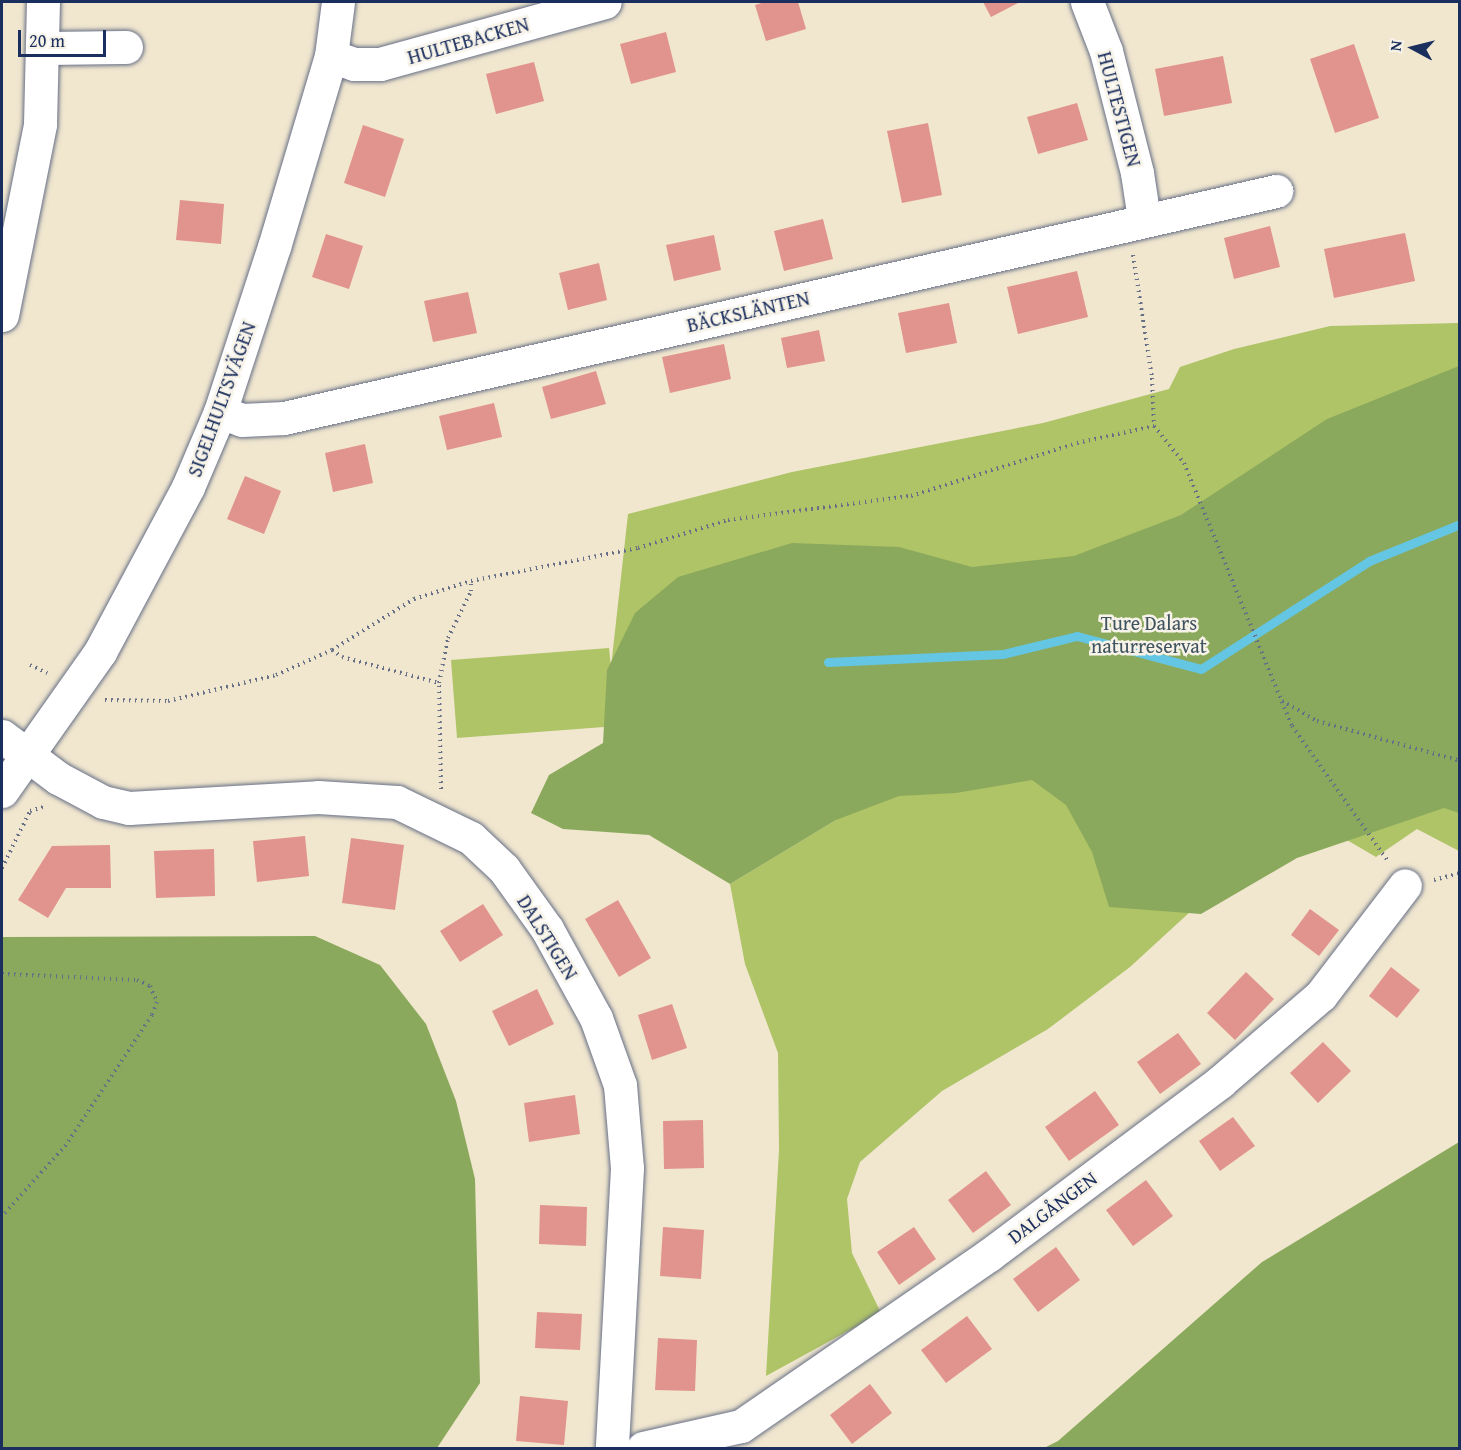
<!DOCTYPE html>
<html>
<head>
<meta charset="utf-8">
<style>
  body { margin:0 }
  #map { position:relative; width:1461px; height:1450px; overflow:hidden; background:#f1e7cf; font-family:"Gentium Book Plus",serif }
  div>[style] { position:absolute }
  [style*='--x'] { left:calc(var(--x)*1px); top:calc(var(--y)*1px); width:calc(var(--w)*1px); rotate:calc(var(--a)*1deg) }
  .green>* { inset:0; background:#afc367 }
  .forest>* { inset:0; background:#8ba95c }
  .stream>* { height:9px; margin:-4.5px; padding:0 4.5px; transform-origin:4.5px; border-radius:4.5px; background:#64c6e2 }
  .building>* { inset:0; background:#e1938d }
  .path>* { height:4px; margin-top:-2px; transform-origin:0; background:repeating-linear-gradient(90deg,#666f86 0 1.5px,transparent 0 6px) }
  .roads { filter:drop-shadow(0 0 2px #666f86) drop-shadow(0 0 2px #666f86) }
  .minor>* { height:33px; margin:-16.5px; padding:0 16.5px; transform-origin:16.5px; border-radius:16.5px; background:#fff }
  span { translate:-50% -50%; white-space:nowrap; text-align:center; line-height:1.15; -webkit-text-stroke:5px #f7f3e8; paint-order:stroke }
  .street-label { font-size:20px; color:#1b2f5e }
  .park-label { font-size:20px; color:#405460 }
  .frame { position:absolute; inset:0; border:3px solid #1b2f5e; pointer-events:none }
  .north { position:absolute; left:1383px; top:18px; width:60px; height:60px; -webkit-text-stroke:4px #f7f3e8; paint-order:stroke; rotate:277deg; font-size:16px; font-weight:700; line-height:24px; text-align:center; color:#1b2f5e }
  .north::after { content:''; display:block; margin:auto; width:21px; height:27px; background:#1b2f5e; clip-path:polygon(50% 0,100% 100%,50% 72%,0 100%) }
  .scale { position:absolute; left:18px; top:30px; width:88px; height:27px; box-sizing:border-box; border:3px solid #1b2f5e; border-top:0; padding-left:8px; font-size:18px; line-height:21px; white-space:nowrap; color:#1b2f5e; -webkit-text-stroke:4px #f7f3e8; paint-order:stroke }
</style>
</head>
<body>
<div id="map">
  <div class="green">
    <i style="clip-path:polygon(1459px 323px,1459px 851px,1417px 829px,1376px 857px,1299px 812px,1130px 967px,1048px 1029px,942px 1091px,860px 1162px,847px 1199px,852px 1253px,881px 1313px,766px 1376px,779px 1150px,778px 1053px,745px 964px,730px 884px,836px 820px,604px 727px,457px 738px,451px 660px,609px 648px,611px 667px,628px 514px,792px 472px,1043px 423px,1169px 389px,1180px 367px,1234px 349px,1330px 326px)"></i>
  </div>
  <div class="forest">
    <i style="clip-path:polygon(1459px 366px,1459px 813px,1444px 808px,1297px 858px,1201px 914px,1109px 907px,1092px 852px,1066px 805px,1032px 780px,956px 793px,899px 796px,836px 820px,730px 884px,649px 835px,563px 829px,531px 813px,549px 775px,603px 743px,607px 670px,635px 613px,678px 577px,792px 543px,899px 547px,972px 567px,1074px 556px,1181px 515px,1327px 419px)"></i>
    <i style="clip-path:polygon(315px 936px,380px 965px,426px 1024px,456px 1101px,475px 1179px,480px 1383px,437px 1448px,2px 1448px,2px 937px)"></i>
    <i style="clip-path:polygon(1459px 1142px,1459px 1448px,1044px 1448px,1058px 1441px,1262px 1262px)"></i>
  </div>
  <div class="stream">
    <i style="--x:828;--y:662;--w:175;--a:-2.6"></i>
    <i style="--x:1003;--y:654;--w:76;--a:-13.7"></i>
    <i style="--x:1077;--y:636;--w:128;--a:14.9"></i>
    <i style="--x:1201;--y:669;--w:200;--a:-32.7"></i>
    <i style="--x:1369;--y:561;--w:98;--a:-22.1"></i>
  </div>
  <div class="building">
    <i style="clip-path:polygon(765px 2px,798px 2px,806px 29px,766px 41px,755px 5px)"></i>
    <i style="clip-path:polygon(983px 2px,1020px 2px,991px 17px)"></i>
    <i style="clip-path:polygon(666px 32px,676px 72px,631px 84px,620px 44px)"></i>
    <i style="clip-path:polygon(1354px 44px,1379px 118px,1335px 133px,1310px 59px)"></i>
    <i style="clip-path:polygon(1223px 56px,1232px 103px,1164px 116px,1155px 69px)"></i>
    <i style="clip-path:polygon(534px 62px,544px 101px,496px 114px,486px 74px)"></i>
    <i style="clip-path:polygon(1077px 103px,1088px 140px,1038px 154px,1027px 117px)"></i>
    <i style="clip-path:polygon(928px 123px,942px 195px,902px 203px,887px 131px)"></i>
    <i style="clip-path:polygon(363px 125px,404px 139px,385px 197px,344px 183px)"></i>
    <i style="clip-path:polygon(180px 200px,224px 204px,221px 244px,176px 240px)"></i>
    <i style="clip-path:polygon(823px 219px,833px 259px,784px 271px,774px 231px)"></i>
    <i style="clip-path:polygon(1270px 226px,1280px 267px,1234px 279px,1224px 238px)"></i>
    <i style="clip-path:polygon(1405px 233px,1415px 281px,1334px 298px,1324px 249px)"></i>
    <i style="clip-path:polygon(326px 234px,363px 246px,349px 289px,312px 277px)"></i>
    <i style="clip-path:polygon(714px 235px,721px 270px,674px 281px,666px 245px)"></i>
    <i style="clip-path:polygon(599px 263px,607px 300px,568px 310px,559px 273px)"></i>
    <i style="clip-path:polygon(1077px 271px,1088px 317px,1018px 334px,1007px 287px)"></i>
    <i style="clip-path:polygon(468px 292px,477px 333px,433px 342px,424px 301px)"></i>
    <i style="clip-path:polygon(949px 303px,957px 343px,906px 353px,898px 313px)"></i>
    <i style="clip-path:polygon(819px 330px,825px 361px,787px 368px,781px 338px)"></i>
    <i style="clip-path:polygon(724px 344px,731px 379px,670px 393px,662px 357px)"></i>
    <i style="clip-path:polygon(596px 371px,606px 404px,551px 419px,542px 387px)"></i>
    <i style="clip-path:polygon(494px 403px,502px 437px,447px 450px,439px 416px)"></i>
    <i style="clip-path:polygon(365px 444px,373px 483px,333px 492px,325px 453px)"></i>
    <i style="clip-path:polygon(245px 476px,281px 491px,264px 534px,227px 519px)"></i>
    <i style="clip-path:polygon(305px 836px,309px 876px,257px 882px,253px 841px)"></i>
    <i style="clip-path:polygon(351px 838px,404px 845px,395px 910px,342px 903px)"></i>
    <i style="clip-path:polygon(110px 845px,111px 888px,66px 888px,48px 918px,18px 900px,52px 846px)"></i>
    <i style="clip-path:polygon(214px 849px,215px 896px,156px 898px,154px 851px)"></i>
    <i style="clip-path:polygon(618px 900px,651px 958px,619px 977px,585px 919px)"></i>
    <i style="clip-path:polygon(483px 904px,503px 935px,460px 962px,440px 931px)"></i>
    <i style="clip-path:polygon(1310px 909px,1339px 930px,1319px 956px,1291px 935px)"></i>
    <i style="clip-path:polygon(1391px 967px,1420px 990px,1397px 1018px,1369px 996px)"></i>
    <i style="clip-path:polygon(1246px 972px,1274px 999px,1235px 1040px,1207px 1013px)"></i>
    <i style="clip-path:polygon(537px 989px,554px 1024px,509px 1046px,492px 1011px)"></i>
    <i style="clip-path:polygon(672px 1004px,687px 1048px,652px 1060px,638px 1015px)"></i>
    <i style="clip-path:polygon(1178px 1033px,1201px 1064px,1160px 1094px,1137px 1062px)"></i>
    <i style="clip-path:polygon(1323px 1042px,1351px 1071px,1318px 1103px,1290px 1073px)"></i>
    <i style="clip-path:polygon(1095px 1091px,1119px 1125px,1069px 1161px,1045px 1127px)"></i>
    <i style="clip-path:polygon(575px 1095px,580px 1134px,529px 1142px,524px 1103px)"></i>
    <i style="clip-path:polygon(1233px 1117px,1255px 1146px,1220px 1171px,1199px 1141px)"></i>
    <i style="clip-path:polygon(703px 1120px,704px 1168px,664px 1169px,663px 1121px)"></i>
    <i style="clip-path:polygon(986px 1171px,1011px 1205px,973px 1233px,948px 1200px)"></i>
    <i style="clip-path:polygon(1146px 1180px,1173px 1216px,1133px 1246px,1106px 1210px)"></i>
    <i style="clip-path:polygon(540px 1205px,587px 1207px,586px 1246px,539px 1244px)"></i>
    <i style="clip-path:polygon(663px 1227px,704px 1230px,701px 1279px,660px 1276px)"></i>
    <i style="clip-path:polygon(914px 1227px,936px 1259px,899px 1285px,877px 1252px)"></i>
    <i style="clip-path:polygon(1056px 1247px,1080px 1280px,1038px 1312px,1013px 1279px)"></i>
    <i style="clip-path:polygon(537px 1312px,582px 1314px,580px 1350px,535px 1348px)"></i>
    <i style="clip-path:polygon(967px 1316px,992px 1349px,946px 1383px,921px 1350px)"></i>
    <i style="clip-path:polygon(658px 1338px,697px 1340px,695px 1391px,655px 1390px)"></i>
    <i style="clip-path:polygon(870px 1384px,892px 1413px,852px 1444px,830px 1415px)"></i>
    <i style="clip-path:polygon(520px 1396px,568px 1401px,564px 1445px,516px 1441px)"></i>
  </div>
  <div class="path">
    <i style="--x:1133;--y:255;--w:124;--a:81.2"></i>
    <i style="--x:1152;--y:378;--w:48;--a:87.6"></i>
    <i style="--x:1154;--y:426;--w:48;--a:51"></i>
    <i style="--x:1184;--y:463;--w:284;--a:67.7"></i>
    <i style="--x:1292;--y:726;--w:166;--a:54.6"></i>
    <i style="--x:332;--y:650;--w:12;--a:35"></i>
    <i style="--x:342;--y:657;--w:100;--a:15"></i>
    <i style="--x:30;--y:665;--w:19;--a:25"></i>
    <i style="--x:105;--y:700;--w:63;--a:0.9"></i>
    <i style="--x:168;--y:701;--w:111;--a:-13.5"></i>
    <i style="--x:276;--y:675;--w:61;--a:-24.1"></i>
    <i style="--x:332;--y:650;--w:97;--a:-31.9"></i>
    <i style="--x:414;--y:599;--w:60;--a:-17.5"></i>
    <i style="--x:1282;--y:701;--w:40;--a:29.7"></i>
    <i style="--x:1317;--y:721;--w:148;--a:15.6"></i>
    <i style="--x:441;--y:789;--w:106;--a:-91.1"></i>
    <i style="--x:439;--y:683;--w:46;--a:-78.7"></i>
    <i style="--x:448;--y:638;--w:52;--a:-63.9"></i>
    <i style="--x:471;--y:591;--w:10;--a:-90"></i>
    <i style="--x:471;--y:581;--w:170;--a:-11.2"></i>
    <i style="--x:638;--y:548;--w:94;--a:-17.3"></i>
    <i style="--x:728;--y:520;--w:185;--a:-7.5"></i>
    <i style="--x:911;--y:496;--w:174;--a:-17.7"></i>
    <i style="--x:1077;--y:443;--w:79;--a:-12.4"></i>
    <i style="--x:2;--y:868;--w:64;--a:-63.8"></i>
    <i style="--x:30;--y:811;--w:14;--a:-17"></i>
    <i style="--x:1434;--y:880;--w:27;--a:-15"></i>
    <i style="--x:2;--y:974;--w:135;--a:2.5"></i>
    <i style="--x:137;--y:980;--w:14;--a:25"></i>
    <i style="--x:150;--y:986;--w:17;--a:66"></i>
    <i style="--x:157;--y:1002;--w:14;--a:111"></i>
    <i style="--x:152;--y:1015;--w:156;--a:123.5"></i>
    <i style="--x:66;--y:1145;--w:96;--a:132"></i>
  </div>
  <div class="roads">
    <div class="minor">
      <i style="--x:1087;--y:2;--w:53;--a:68.8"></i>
      <i style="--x:1106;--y:51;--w:126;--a:75.7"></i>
      <i style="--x:1137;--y:173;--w:47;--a:81.3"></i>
      <i style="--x:44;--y:48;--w:82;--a:-0.7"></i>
      <i style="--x:331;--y:56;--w:24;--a:19"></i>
      <i style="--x:354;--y:64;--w:26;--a:0"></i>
      <i style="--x:380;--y:64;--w:233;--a:-15.4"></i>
      <i style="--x:2;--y:315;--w:195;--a:-78.7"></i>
      <i style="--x:40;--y:124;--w:122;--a:-88.6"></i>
      <i style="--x:220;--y:412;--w:23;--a:20"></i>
      <i style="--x:242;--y:420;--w:42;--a:-2.7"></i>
      <i style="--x:284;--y:418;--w:1018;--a:-12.89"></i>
      <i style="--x:2;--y:736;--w:70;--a:36.9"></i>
      <i style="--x:58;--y:778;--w:51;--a:28.1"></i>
      <i style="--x:103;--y:802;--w:27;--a:13"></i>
      <i style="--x:129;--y:808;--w:189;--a:-3.3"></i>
      <i style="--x:318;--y:797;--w:79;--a:3.6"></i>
      <i style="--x:397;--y:802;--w:82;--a:25.9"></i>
      <i style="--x:471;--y:838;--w:45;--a:43.2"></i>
      <i style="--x:504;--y:869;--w:74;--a:54.4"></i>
      <i style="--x:547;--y:929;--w:102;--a:61.2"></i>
      <i style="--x:596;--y:1018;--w:71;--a:70.3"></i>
      <i style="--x:620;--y:1085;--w:83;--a:85.2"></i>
      <i style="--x:627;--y:1168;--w:280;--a:93.1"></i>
      <i style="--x:2;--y:791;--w:170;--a:-54.8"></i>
      <i style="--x:100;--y:652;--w:187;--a:-61.9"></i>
      <i style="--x:188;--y:487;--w:82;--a:-66.9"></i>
      <i style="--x:220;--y:412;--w:174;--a:-71.9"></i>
      <i style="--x:274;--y:247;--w:199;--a:-73.4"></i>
      <i style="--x:331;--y:56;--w:54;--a:-82.6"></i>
      <i style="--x:643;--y:1448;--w:100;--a:-12.7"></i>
      <i style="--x:741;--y:1426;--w:301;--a:-34.6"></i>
      <i style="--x:989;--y:1255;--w:289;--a:-36.8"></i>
      <i style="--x:1220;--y:1082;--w:133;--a:-40.7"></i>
      <i style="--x:1321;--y:995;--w:138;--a:-52.6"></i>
    </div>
  </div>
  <div class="street-label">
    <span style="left:468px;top:40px;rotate:-16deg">HULTEBACKEN</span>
    <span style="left:1120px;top:109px;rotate:75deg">HULTESTIGEN</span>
    <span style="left:748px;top:311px;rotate:-13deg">BÄCKSLÄNTEN</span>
    <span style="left:221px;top:399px;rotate:-70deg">SIGELHULTSVÄGEN</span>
    <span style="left:548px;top:937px;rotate:58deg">DALSTIGEN</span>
    <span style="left:1052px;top:1207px;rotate:-37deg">DALGÅNGEN</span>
  </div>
  <div class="park-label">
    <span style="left:1149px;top:634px">Ture Dalars<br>naturreservat</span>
  </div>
  <div class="frame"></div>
  <div class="north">N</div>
  <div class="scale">20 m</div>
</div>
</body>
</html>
